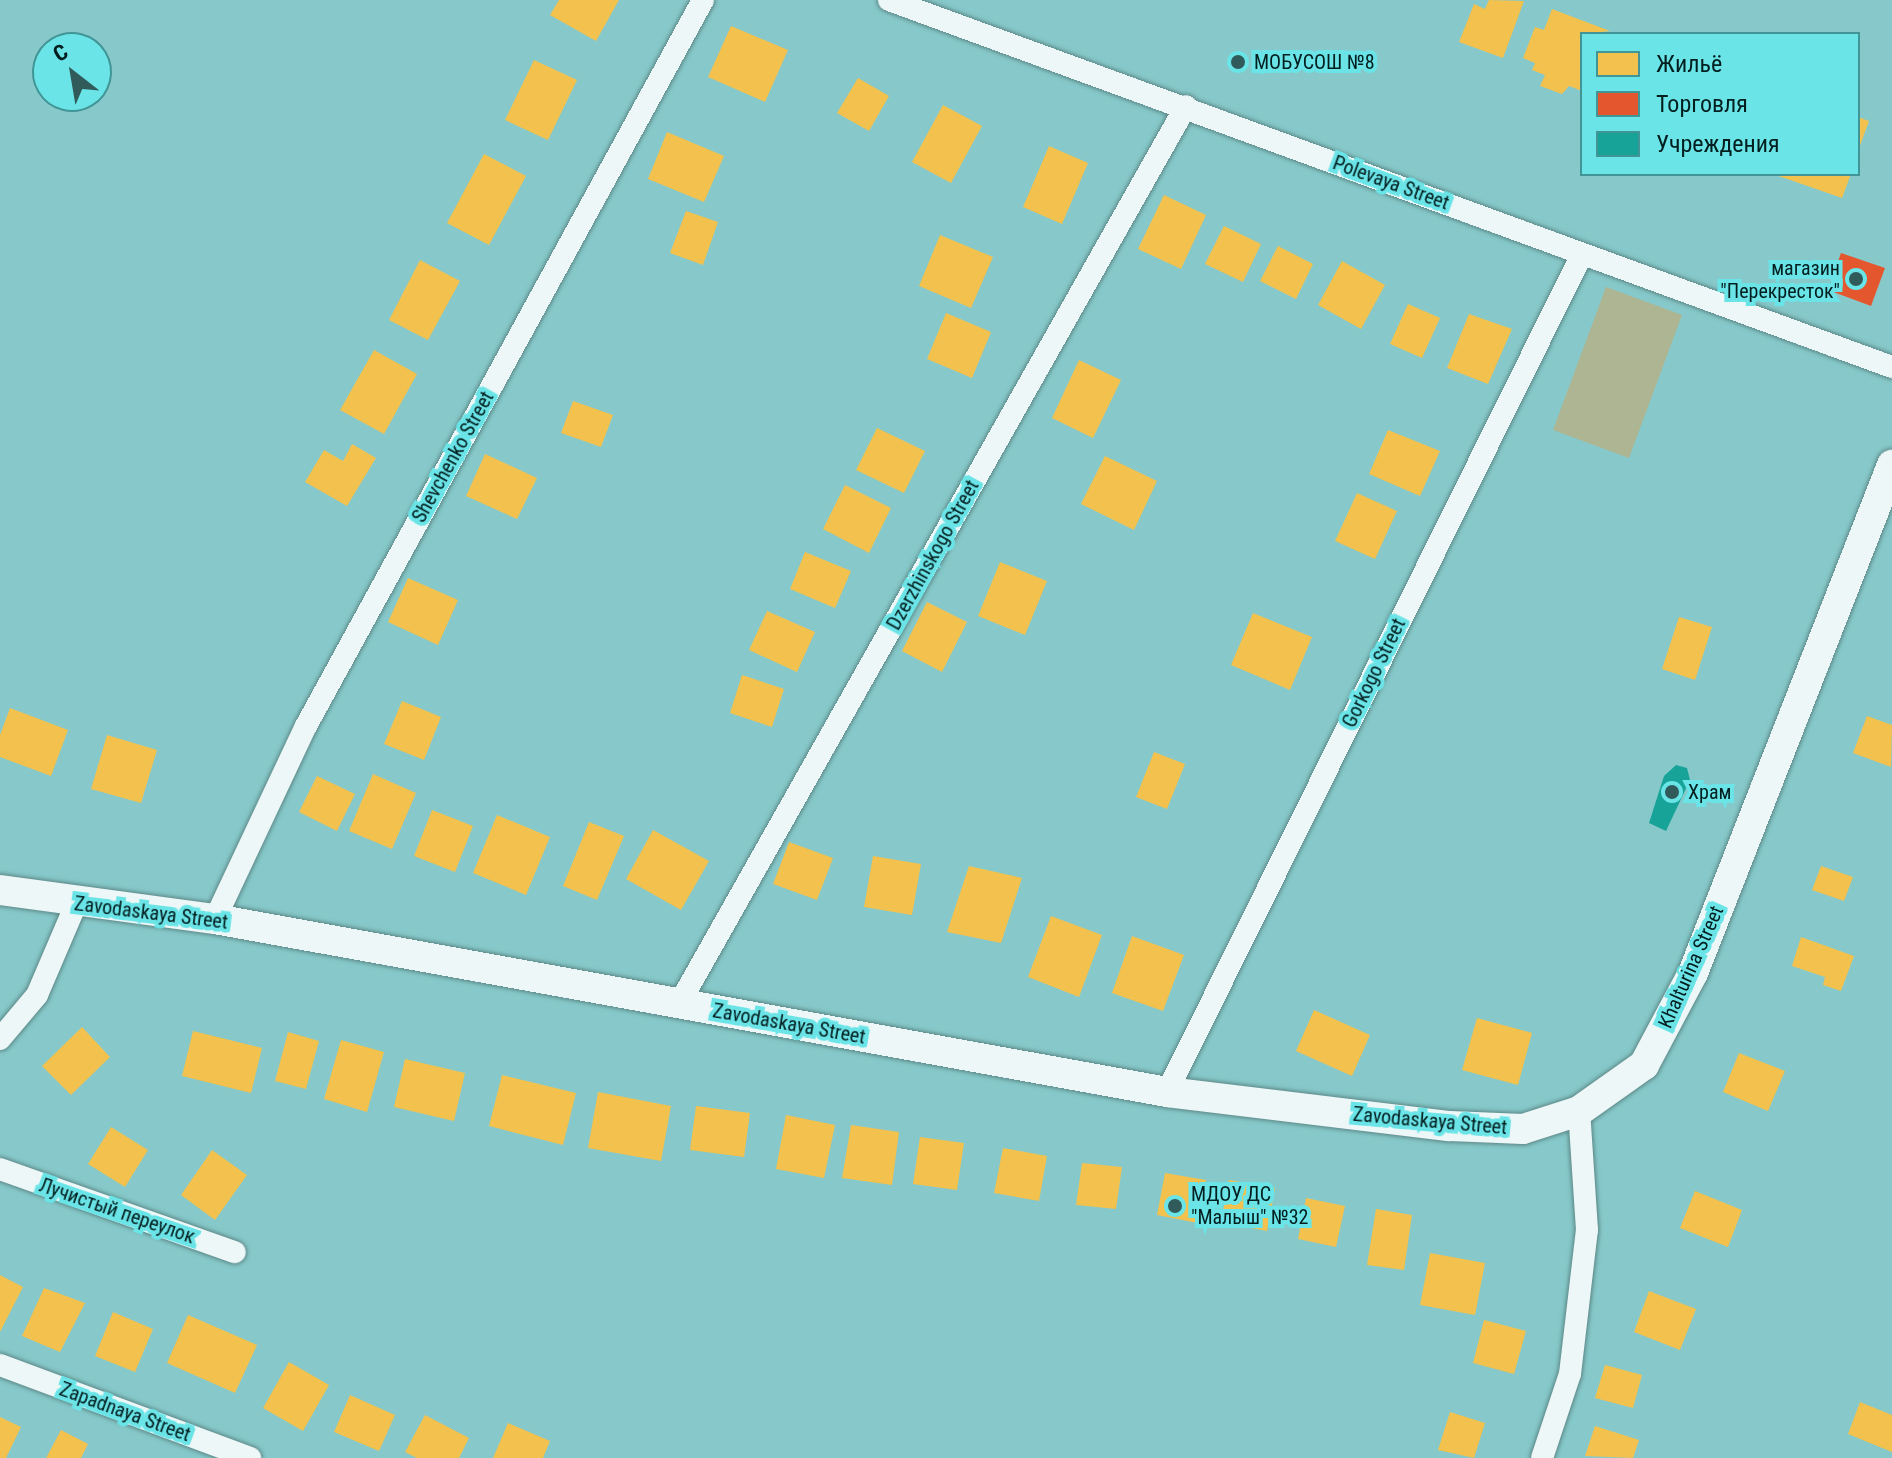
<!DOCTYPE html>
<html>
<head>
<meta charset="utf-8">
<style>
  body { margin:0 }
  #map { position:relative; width:1892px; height:1458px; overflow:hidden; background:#87c9ca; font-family:"Roboto Condensed",sans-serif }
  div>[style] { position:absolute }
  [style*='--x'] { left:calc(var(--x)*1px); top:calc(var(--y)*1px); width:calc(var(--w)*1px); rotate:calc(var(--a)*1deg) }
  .green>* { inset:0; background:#aeb592 }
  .homes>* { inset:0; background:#f2c14e }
  .shops>* { inset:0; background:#e4572e }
  .public>* { inset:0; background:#17a398 }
  .roads { filter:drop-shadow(0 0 2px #5d8888) drop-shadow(0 0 2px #5d8888) }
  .minor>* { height:22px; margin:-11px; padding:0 11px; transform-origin:11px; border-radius:11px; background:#edf7f7 }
  .secondary>* { height:30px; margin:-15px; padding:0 15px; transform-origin:15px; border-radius:15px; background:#edf7f7 }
  .dots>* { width:22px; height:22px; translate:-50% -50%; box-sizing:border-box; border:4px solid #6ae4e7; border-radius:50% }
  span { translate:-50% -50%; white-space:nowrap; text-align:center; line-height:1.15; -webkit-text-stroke:8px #6ae4e7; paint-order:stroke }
  .poi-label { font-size:20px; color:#031e1f }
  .left { translate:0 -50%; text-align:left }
  .right { translate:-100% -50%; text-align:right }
  .street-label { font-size:20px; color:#031e1f }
  .legend { position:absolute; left:1580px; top:32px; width:280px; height:144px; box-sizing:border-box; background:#6ae4e7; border:2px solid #419597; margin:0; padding:10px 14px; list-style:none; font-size:24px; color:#031e1f }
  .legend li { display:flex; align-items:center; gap:16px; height:40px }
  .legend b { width:40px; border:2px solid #419597 }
  .north { position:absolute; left:32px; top:32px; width:80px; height:80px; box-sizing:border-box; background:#6ae4e7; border:2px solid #419597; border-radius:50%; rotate:329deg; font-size:22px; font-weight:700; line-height:32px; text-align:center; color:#031e1f }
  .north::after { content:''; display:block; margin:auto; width:28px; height:36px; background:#315a5b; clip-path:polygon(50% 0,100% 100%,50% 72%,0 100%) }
</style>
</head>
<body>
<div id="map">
  <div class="green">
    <i style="clip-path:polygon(1606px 287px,1682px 315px,1629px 458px,1553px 430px)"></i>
  </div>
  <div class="homes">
    <i style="clip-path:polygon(559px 0,619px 0,596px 41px,550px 15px)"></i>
    <i style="clip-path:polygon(1489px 0,1524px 1px,1503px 58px,1459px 42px,1474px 4px,1485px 9px)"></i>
    <i style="clip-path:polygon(1552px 9px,1610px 31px,1582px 34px,1582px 91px,1569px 86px,1562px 94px,1540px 86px,1545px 75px,1532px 70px,1535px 63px,1523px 58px,1535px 27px,1544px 30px)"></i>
    <i style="clip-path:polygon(731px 26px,788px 50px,765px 102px,708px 77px)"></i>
    <i style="clip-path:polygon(534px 60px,577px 80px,548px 140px,505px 120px)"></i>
    <i style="clip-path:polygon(858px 78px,889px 96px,869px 131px,837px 113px)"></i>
    <i style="clip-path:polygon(943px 105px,982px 126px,951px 183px,912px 162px)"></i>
    <i style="clip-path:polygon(1858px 117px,1869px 121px,1858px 151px)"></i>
    <i style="clip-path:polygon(667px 132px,724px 156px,704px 202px,648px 179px)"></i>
    <i style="clip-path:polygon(1049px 146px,1088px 163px,1062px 224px,1023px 207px)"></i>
    <i style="clip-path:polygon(484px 154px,526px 176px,489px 245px,447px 223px)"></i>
    <i style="clip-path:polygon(1773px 174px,1851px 174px,1842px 198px)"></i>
    <i style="clip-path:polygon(1164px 195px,1206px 215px,1181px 269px,1138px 249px)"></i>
    <i style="clip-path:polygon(686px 211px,718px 222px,703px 265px,670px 253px)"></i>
    <i style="clip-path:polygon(1224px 226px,1261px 244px,1243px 282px,1205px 264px)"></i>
    <i style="clip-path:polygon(940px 235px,993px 257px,971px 308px,919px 286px)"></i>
    <i style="clip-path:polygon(1278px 246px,1313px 264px,1296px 299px,1260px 281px)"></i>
    <i style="clip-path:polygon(420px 260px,460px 281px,428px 340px,389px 320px)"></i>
    <i style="clip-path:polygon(1342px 261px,1385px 285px,1361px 329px,1318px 305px)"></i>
    <i style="clip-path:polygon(1408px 304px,1440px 318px,1422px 358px,1390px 344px)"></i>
    <i style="clip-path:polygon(946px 313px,991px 332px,972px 378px,927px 359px)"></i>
    <i style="clip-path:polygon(1469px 314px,1512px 329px,1488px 384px,1447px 368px)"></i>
    <i style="clip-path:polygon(374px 350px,417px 374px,384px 434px,340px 410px)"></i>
    <i style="clip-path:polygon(1079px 360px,1121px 380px,1093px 438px,1052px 418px)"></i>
    <i style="clip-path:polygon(573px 401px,613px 415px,601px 447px,561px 433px)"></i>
    <i style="clip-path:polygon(877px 428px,925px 451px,904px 493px,856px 470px)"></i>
    <i style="clip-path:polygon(1388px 430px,1440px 451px,1420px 496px,1369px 474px)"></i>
    <i style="clip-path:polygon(352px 444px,376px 458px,347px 506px,305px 482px,324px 450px,343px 461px)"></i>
    <i style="clip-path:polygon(485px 454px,537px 478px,517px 519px,466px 496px)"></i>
    <i style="clip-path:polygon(1105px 456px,1157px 481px,1134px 530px,1081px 504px)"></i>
    <i style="clip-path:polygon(845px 485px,891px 508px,869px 553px,823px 529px)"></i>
    <i style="clip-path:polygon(1357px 493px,1397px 511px,1375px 559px,1335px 541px)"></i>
    <i style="clip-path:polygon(805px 552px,851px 571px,835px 608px,790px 589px)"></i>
    <i style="clip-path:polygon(1000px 562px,1047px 581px,1025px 635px,978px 616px)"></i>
    <i style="clip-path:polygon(408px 578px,458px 600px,438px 645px,388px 622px)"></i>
    <i style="clip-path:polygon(927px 602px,967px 622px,942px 672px,902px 651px)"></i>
    <i style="clip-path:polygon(767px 611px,815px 632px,797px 672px,749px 650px)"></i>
    <i style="clip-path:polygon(1253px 613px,1312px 637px,1290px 690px,1231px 665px)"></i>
    <i style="clip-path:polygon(1679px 617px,1712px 627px,1695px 680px,1662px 669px)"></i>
    <i style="clip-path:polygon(742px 675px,784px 689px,772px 727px,730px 713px)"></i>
    <i style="clip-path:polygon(402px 701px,441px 717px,424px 760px,384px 744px)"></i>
    <i style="clip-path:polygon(10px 708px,68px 730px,51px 776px,0 757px,0 735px)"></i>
    <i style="clip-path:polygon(1867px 716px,1892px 725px,1891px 767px,1853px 753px)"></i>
    <i style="clip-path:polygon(107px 735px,157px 750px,141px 803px,91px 789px)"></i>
    <i style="clip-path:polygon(1154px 752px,1185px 764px,1167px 809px,1136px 797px)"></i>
    <i style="clip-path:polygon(373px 774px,416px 793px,392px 849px,349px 831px)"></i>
    <i style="clip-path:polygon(317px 776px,355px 794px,337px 831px,299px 812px)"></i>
    <i style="clip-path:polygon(432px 810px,473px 826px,455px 872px,414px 856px)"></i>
    <i style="clip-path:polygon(497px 815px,550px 837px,526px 895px,473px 873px)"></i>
    <i style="clip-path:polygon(589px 822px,624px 836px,597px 900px,563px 886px)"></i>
    <i style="clip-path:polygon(653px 830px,709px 861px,681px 910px,626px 879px)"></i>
    <i style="clip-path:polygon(789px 842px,833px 858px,817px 900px,773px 884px)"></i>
    <i style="clip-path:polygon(873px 856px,921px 864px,912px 915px,864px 907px)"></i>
    <i style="clip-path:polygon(969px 866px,1022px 878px,1001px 943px,947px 932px)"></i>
    <i style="clip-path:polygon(1821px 866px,1853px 877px,1844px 901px,1812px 890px)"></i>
    <i style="clip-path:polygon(1051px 916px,1102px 935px,1079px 997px,1028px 977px)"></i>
    <i style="clip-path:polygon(1132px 936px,1184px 955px,1163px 1011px,1112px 993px)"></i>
    <i style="clip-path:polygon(1801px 937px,1854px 956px,1841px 991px,1823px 985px,1825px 977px,1792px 966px)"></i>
    <i style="clip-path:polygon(1314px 1010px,1370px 1035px,1352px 1076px,1296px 1051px)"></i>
    <i style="clip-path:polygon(1477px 1018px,1532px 1033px,1518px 1085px,1462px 1070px)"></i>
    <i style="clip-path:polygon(82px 1027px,110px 1057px,71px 1095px,42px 1066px)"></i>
    <i style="clip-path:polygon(193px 1031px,262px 1048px,251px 1093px,182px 1076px)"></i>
    <i style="clip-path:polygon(288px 1032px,319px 1041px,306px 1089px,275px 1081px)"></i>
    <i style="clip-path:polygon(341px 1040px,384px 1052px,367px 1112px,324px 1099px)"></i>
    <i style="clip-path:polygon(1739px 1053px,1785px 1071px,1768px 1111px,1723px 1092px)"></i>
    <i style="clip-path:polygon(405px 1059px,465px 1073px,454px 1121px,394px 1107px)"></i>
    <i style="clip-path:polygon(502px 1075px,576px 1093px,563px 1145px,489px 1126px)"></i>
    <i style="clip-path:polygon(598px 1092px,671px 1106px,661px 1161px,588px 1148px)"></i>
    <i style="clip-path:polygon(696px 1106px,750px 1113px,744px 1157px,690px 1150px)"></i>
    <i style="clip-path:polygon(786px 1115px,835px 1125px,824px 1178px,776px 1169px)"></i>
    <i style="clip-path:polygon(851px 1125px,899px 1132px,892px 1185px,842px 1178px)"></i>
    <i style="clip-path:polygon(111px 1127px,148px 1150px,125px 1187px,88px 1164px)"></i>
    <i style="clip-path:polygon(920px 1137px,964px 1143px,957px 1190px,913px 1184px)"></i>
    <i style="clip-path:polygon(1003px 1148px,1047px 1156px,1039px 1201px,994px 1193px)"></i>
    <i style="clip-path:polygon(212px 1150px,247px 1175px,215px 1220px,181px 1195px)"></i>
    <i style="clip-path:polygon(1082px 1163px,1122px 1167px,1116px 1209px,1076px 1205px)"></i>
    <i style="clip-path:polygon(1165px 1173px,1206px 1180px,1198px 1223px,1157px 1215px)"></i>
    <i style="clip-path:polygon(1229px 1180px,1275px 1188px,1267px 1231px,1221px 1222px)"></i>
    <i style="clip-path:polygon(1695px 1191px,1742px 1210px,1728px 1247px,1680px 1228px)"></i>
    <i style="clip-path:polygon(1306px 1198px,1345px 1206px,1336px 1247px,1298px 1239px)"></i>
    <i style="clip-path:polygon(1376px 1209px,1412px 1215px,1404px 1270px,1367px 1265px)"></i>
    <i style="clip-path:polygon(1430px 1253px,1485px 1263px,1475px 1315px,1420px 1305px)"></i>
    <i style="clip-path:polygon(0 1275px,23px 1287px,0 1332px)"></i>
    <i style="clip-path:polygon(44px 1288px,85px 1303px,60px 1352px,22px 1336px)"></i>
    <i style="clip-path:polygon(1649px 1291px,1696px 1309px,1680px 1350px,1634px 1332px)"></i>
    <i style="clip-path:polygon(113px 1312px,153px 1329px,135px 1372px,95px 1356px)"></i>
    <i style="clip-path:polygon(188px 1315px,257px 1345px,235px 1393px,167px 1363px)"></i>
    <i style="clip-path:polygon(1484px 1320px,1526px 1331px,1514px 1374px,1473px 1363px)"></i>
    <i style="clip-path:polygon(289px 1362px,329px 1385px,303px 1431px,263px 1408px)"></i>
    <i style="clip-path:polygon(1605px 1365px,1642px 1375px,1633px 1408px,1595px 1398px)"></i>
    <i style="clip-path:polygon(350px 1395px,395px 1415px,379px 1451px,334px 1432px)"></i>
    <i style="clip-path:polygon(1860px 1402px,1892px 1415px,1892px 1452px,1848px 1434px)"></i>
    <i style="clip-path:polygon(1450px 1412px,1485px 1423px,1474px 1458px,1438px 1450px)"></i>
    <i style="clip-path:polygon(425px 1415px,469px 1438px,459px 1458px,417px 1458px,405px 1452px)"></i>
    <i style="clip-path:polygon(0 1417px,21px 1427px,6px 1458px,0 1458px)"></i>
    <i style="clip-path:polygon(508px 1423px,550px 1441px,543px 1458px,493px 1458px)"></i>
    <i style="clip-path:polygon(1595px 1426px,1639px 1440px,1633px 1458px,1585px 1456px)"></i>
    <i style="clip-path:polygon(61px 1430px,88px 1444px,81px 1458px,46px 1458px)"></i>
  </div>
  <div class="shops">
    <i style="clip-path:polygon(1841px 253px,1885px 268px,1871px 306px,1828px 290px)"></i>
  </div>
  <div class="public">
    <i style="clip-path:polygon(1676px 765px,1687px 768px,1690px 780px,1666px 831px,1649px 823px,1664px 776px)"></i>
  </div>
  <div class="roads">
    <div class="minor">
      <i style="--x:889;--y:0;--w:1068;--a:20.1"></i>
      <i style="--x:215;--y:919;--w:213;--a:-64.8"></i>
      <i style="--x:306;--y:726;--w:827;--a:-61.33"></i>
      <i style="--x:679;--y:1004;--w:1031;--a:-60.55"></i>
      <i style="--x:0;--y:1039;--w:57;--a:-49.9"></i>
      <i style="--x:37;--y:995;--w:99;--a:-66.8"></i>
      <i style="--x:1167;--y:1092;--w:935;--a:-63.65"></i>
      <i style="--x:0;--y:1169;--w:249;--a:19.5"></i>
      <i style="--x:0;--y:1365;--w:267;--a:20.4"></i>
      <i style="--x:1542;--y:1458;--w:89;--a:-71.6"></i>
      <i style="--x:1570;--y:1374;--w:145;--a:-83.3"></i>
      <i style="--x:1587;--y:1230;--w:119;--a:-93.8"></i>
    </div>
    <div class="secondary">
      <i style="--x:0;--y:890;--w:217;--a:7.7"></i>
      <i style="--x:215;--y:919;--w:968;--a:10.3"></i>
      <i style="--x:1167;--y:1092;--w:285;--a:6.9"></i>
      <i style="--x:1450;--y:1126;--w:73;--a:2.4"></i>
      <i style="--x:1523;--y:1129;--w:59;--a:-17.8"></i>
      <i style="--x:1579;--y:1111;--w:80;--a:-35.3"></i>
      <i style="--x:1644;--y:1065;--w:104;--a:-62"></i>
      <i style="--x:1693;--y:973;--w:546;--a:-68.61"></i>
    </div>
  </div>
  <div class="dots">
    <i style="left:1238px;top:62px;background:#315a5b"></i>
    <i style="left:1856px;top:279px;background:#315a5b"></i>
    <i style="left:1672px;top:792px;background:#315a5b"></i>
    <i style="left:1175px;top:1206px;background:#315a5b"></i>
  </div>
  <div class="poi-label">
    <span class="left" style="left:1254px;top:62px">МОБУСОШ №8</span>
    <span class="right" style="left:1840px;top:280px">магазин<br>"Перекресток"</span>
    <span class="left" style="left:1688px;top:792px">Храм</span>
    <span class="left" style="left:1191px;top:1206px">МДОУ ДС<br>"Малыш" №32</span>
  </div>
  <div class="street-label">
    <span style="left:1391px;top:183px;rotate:20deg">Polevaya Street</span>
    <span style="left:453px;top:457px;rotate:-61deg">Shevchenko Street</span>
    <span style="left:933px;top:555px;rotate:-61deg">Dzerzhinskogo Street</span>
    <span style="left:1374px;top:673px;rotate:-64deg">Gorkogo Street</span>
    <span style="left:151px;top:913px;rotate:7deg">Zavodaskaya Street</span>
    <span style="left:1691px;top:967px;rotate:-66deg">Khalturina Street</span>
    <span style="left:789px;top:1024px;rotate:10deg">Zavodaskaya Street</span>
    <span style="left:1430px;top:1121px;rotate:5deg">Zavodaskaya Street</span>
    <span style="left:117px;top:1211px;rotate:19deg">Лучистый переулок</span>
    <span style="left:125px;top:1412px;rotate:20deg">Zapadnaya Street</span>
  </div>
  <ul class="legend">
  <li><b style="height:22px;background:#f2c14e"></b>Жильё</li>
  <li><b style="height:22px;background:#e4572e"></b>Торговля</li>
  <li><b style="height:22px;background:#17a398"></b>Учреждения</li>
  </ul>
  <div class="north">С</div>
</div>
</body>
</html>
